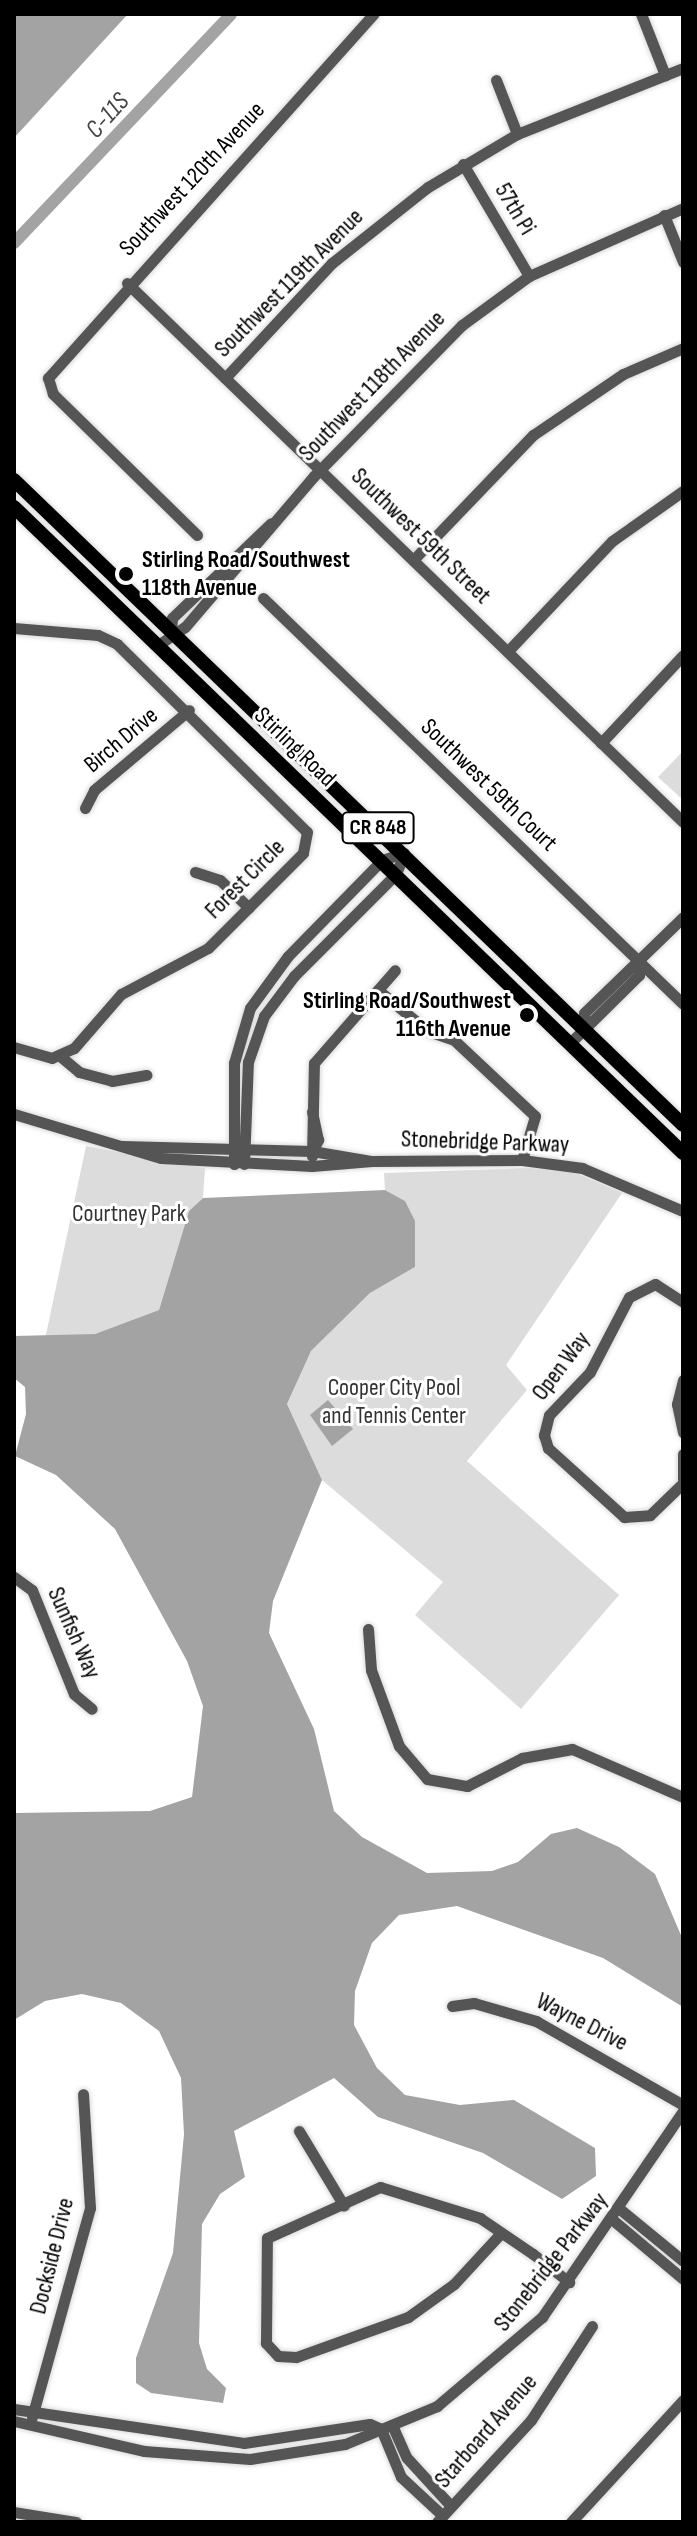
<!DOCTYPE html>
<html>
<head>
<meta charset="utf-8">
<style>
  body { margin:0 }
  #map { position:relative; width:697px; height:2536px; overflow:hidden; background:#fff; font-family:"Sofia Sans Condensed",sans-serif }
  div>[style] { position:absolute }
  [style*='--x'] { left:calc(var(--x)*1px); top:calc(var(--y)*1px); width:calc(var(--w)*1px); rotate:calc(var(--a)*1deg) }
  .green>* { inset:0; background:#dcdcdc }
  .water>* { inset:0; background:#a3a3a3 }
  .canal>* { height:12px; margin:-6px; padding:0 6px; transform-origin:6px; border-radius:6px; background:#a3a3a3 }
  .roads { filter:drop-shadow(0 0 2px #dbdbdb) drop-shadow(0 0 2px #dbdbdb) }
  .minor>* { height:11px; margin:-5.5px; padding:0 5.5px; transform-origin:5.5px; border-radius:5.5px; background:#555 }
  .major>* { height:14px; margin:-7px; padding:0 7px; transform-origin:7px; border-radius:7px; background:#000 }
  .dots>* { width:22px; height:22px; translate:-50% -50%; box-sizing:border-box; border:4px solid #fff; border-radius:50% }
  span { translate:-50% -50%; white-space:nowrap; text-align:center; line-height:1.15; -webkit-text-stroke:6px #fff; paint-order:stroke }
  .shield-label span { padding:2px 6px; background:#fff; border:2px solid; border-radius:6px; -webkit-text-stroke-width:0 }
  .shield-label { font-size:22px; color:#000; font-weight:700 }
  .street-label { font-size:24px; color:#000 }
  .poi-label { font-size:24px; color:#000; font-weight:700 }
  .left { translate:0 -50%; text-align:left }
  .right { translate:-100% -50%; text-align:right }
  .park-label { font-size:24px; color:#333 }
  .water-label { font-size:26px; color:#444; font-style:italic }
  .frame { position:absolute; inset:0; border:16px solid #000; pointer-events:none }
</style>
</head>
<body>
<div id="map">
  <div class="green">
    <i style="clip-path:polygon(683px 751px,683px 800px,658px 777px)"></i>
    <i style="clip-path:polygon(86px 1146px,205px 1168px,203px 1198px,189px 1211px,159px 1310px,95px 1334px,45px 1339px)"></i>
    <i style="clip-path:polygon(529px 1168px,576px 1173px,622px 1193px,506px 1365px,527px 1390px,467px 1461px,619px 1595px,521px 1709px,415px 1615px,443px 1582px,322px 1480px,287px 1404px,311px 1351px,370px 1293px,415px 1267px,405px 1201px,385px 1190px,384px 1173px)"></i>
  </div>
  <div class="water">
    <i style="clip-path:polygon(14px 14px,128px 14px,14px 138px)"></i>
    <i style="clip-path:polygon(385px 1190px,405px 1201px,415px 1221px,415px 1267px,370px 1293px,311px 1351px,287px 1404px,322px 1480px,273px 1601px,269px 1633px,314px 1729px,334px 1811px,362px 1837px,427px 1873px,492px 1871px,518px 1862px,551px 1834px,577px 1828px,619px 1847px,655px 1874px,683px 1940px,683px 2007px,603px 1958px,457px 1906px,399px 1915px,372px 1943px,355px 1991px,354px 2025px,377px 2068px,405px 2095px,460px 2105px,514px 2100px,595px 2148px,596px 2176px,562px 2199px,483px 2153px,378px 2117px,334px 2078px,234px 2131px,245px 2177px,220px 2194px,202px 2224px,199px 2343px,207px 2369px,226px 2388px,223px 2403px,151px 2393px,136px 2383px,136px 2358px,173px 2253px,184px 2134px,181px 2078px,159px 2031px,121px 2003px,82px 1994px,45px 2001px,14px 2020px,14px 1813px,150px 1811px,192px 1797px,203px 1706px,187px 1661px,115px 1529px,56px 1475px,15px 1456px,26px 1414px,25px 1387px,14px 1378px,14px 1336px,95px 1334px,159px 1310px,189px 1211px,203px 1198px)"></i>
    <i style="clip-path:polygon(328px 1400px,353px 1429px,332px 1446px,310px 1415px)"></i>
  </div>
  <div class="canal">
    <i style="--x:14;--y:243;--w:315;--a:-46.5"></i>
  </div>
  <div class="roads">
    <div class="minor">
      <i style="--x:641;--y:14;--w:66;--a:68.5"></i>
      <i style="--x:496;--y:80;--w:58;--a:68.7"></i>
      <i style="--x:463;--y:164;--w:130;--a:59.5"></i>
      <i style="--x:664;--y:215;--w:51;--a:68"></i>
      <i style="--x:127;--y:283;--w:774;--a:44.11"></i>
      <i style="--x:225;--y:378;--w:157;--a:-47.1"></i>
      <i style="--x:332;--y:263;--w:122;--a:-38.4"></i>
      <i style="--x:428;--y:187;--w:104;--a:-30.8"></i>
      <i style="--x:517;--y:134;--w:179;--a:-21.7"></i>
      <i style="--x:197;--y:535;--w:202;--a:-135.6"></i>
      <i style="--x:53;--y:394;--w:17;--a:-107"></i>
      <i style="--x:48;--y:378;--w:488;--a:-48.2"></i>
      <i style="--x:414;--y:559;--w:172;--a:-46.2"></i>
      <i style="--x:533;--y:435;--w:109;--a:-34.1"></i>
      <i style="--x:623;--y:374;--w:65;--a:-23.4"></i>
      <i style="--x:263;--y:598;--w:584;--a:44.03"></i>
      <i style="--x:14;--y:628;--w:84;--a:4.8"></i>
      <i style="--x:98;--y:635;--w:21;--a:25"></i>
      <i style="--x:117;--y:644;--w:267;--a:44.7"></i>
      <i style="--x:307;--y:832;--w:21;--a:101"></i>
      <i style="--x:303;--y:853;--w:134;--a:135"></i>
      <i style="--x:208;--y:948;--w:98;--a:152.1"></i>
      <i style="--x:121;--y:994;--w:72;--a:131"></i>
      <i style="--x:74;--y:1048;--w:24;--a:156"></i>
      <i style="--x:52;--y:1058;--w:40;--a:-164"></i>
      <i style="--x:171;--y:632;--w:14;--a:-86"></i>
      <i style="--x:172;--y:618;--w:137;--a:-43.8"></i>
      <i style="--x:158;--y:645;--w:32;--a:-34"></i>
      <i style="--x:185;--y:627;--w:199;--a:-49.5"></i>
      <i style="--x:314;--y:476;--w:211;--a:-45.6"></i>
      <i style="--x:462;--y:325;--w:83;--a:-36.2"></i>
      <i style="--x:529;--y:276;--w:168;--a:-23.8"></i>
      <i style="--x:508;--y:651;--w:151;--a:-46.6"></i>
      <i style="--x:612;--y:541;--w:87;--a:-35.2"></i>
      <i style="--x:601;--y:743;--w:120;--a:-47"></i>
      <i style="--x:85;--y:808;--w:20;--a:-63"></i>
      <i style="--x:94;--y:790;--w:124;--a:-40.1"></i>
      <i style="--x:195;--y:872;--w:26;--a:18"></i>
      <i style="--x:220;--y:880;--w:40;--a:44"></i>
      <i style="--x:378;--y:990;--w:65;--a:39.4"></i>
      <i style="--x:428;--y:1031;--w:28;--a:19"></i>
      <i style="--x:454;--y:1040;--w:111;--a:43.2"></i>
      <i style="--x:535;--y:1116;--w:46;--a:106.5"></i>
      <i style="--x:583;--y:1029;--w:16;--a:-86"></i>
      <i style="--x:584;--y:1013;--w:138;--a:-44.1"></i>
      <i style="--x:570;--y:1043;--w:97;--a:-44.6"></i>
      <i style="--x:639;--y:975;--w:12;--a:-85"></i>
      <i style="--x:60;--y:1056;--w:25;--a:40"></i>
      <i style="--x:79;--y:1072;--w:34;--a:15"></i>
      <i style="--x:112;--y:1081;--w:35;--a:-10"></i>
      <i style="--x:14;--y:1114;--w:153;--a:16.7"></i>
      <i style="--x:161;--y:1158;--w:151;--a:3"></i>
      <i style="--x:312;--y:1166;--w:60;--a:-4.8"></i>
      <i style="--x:122;--y:1146;--w:190;--a:1.5"></i>
      <i style="--x:312;--y:1151;--w:61;--a:9.5"></i>
      <i style="--x:372;--y:1161;--w:150;--a:-0.4"></i>
      <i style="--x:522;--y:1160;--w:61;--a:7.6"></i>
      <i style="--x:582;--y:1168;--w:110;--a:23.1"></i>
      <i style="--x:312;--y:1151;--w:13;--a:-61"></i>
      <i style="--x:318;--y:1140;--w:29;--a:-102"></i>
      <i style="--x:312;--y:1156;--w:93;--a:-88.8"></i>
      <i style="--x:314;--y:1063;--w:123;--a:-48.9"></i>
      <i style="--x:234;--y:1164;--w:101;--a:-90"></i>
      <i style="--x:234;--y:1063;--w:57;--a:-73.8"></i>
      <i style="--x:250;--y:1008;--w:64;--a:-53.8"></i>
      <i style="--x:288;--y:956;--w:134;--a:-45.6"></i>
      <i style="--x:382;--y:860;--w:23;--a:-18"></i>
      <i style="--x:244;--y:1164;--w:102;--a:-87.8"></i>
      <i style="--x:248;--y:1062;--w:49;--a:-70.8"></i>
      <i style="--x:264;--y:1016;--w:50;--a:-53.1"></i>
      <i style="--x:294;--y:976;--w:144;--a:-45"></i>
      <i style="--x:396;--y:874;--w:22;--a:-69"></i>
      <i style="--x:683;--y:1302;--w:33;--a:-147"></i>
      <i style="--x:655;--y:1284;--w:29;--a:153"></i>
      <i style="--x:629;--y:1297;--w:85;--a:117.5"></i>
      <i style="--x:590;--y:1372;--w:59;--a:133.6"></i>
      <i style="--x:549;--y:1415;--w:21;--a:104"></i>
      <i style="--x:544;--y:1435;--w:14;--a:73"></i>
      <i style="--x:548;--y:1448;--w:103;--a:42.2"></i>
      <i style="--x:624;--y:1517;--w:26;--a:-4"></i>
      <i style="--x:650;--y:1515;--w:46;--a:-44.1"></i>
      <i style="--x:683;--y:1380;--w:25;--a:104"></i>
      <i style="--x:677;--y:1404;--w:29;--a:78"></i>
      <i style="--x:683;--y:1454;--w:25;--a:90"></i>
      <i style="--x:14;--y:1577;--w:22;--a:36"></i>
      <i style="--x:32;--y:1590;--w:112;--a:68"></i>
      <i style="--x:74;--y:1694;--w:23;--a:40"></i>
      <i style="--x:368;--y:1629;--w:41;--a:85.8"></i>
      <i style="--x:371;--y:1670;--w:81;--a:69.8"></i>
      <i style="--x:399;--y:1746;--w:43;--a:49.7"></i>
      <i style="--x:427;--y:1779;--w:41;--a:9.9"></i>
      <i style="--x:467;--y:1786;--w:62;--a:-27"></i>
      <i style="--x:522;--y:1758;--w:51;--a:-10.2"></i>
      <i style="--x:572;--y:1749;--w:121;--a:23.4"></i>
      <i style="--x:452;--y:2006;--w:22;--a:-8"></i>
      <i style="--x:474;--y:2003;--w:65;--a:16.2"></i>
      <i style="--x:536;--y:2021;--w:169;--a:29.7"></i>
      <i style="--x:299;--y:2131;--w:87;--a:59"></i>
      <i style="--x:621;--y:2210;--w:80;--a:39.4"></i>
      <i style="--x:614;--y:2221;--w:90;--a:40"></i>
      <i style="--x:501;--y:2233;--w:69;--a:132.7"></i>
      <i style="--x:454;--y:2284;--w:57;--a:144.3"></i>
      <i style="--x:408;--y:2317;--w:119;--a:160.3"></i>
      <i style="--x:296;--y:2357;--w:18;--a:-177"></i>
      <i style="--x:278;--y:2356;--w:18;--a:-133"></i>
      <i style="--x:266;--y:2343;--w:105;--a:-89.5"></i>
      <i style="--x:267;--y:2238;--w:124;--a:-24.3"></i>
      <i style="--x:380;--y:2187;--w:105;--a:17.2"></i>
      <i style="--x:480;--y:2218;--w:64;--a:34.2"></i>
      <i style="--x:533;--y:2254;--w:46;--a:37.9"></i>
      <i style="--x:14;--y:2409;--w:232;--a:8.4"></i>
      <i style="--x:244;--y:2443;--w:127;--a:-8.6"></i>
      <i style="--x:370;--y:2424;--w:12;--a:24"></i>
      <i style="--x:32;--y:2417;--w:217;--a:-74.5"></i>
      <i style="--x:90;--y:2208;--w:114;--a:-93.5"></i>
      <i style="--x:14;--y:2421;--w:133;--a:13"></i>
      <i style="--x:144;--y:2451;--w:106;--a:4.3"></i>
      <i style="--x:250;--y:2459;--w:96;--a:-9"></i>
      <i style="--x:345;--y:2444;--w:100;--a:-22.4"></i>
      <i style="--x:437;--y:2406;--w:138;--a:-40.3"></i>
      <i style="--x:542;--y:2317;--w:250;--a:-55.6"></i>
      <i style="--x:392;--y:2425;--w:36;--a:66"></i>
      <i style="--x:407;--y:2458;--w:64;--a:47.5"></i>
      <i style="--x:381;--y:2429;--w:52;--a:67.4"></i>
      <i style="--x:401;--y:2477;--w:54;--a:42.8"></i>
      <i style="--x:14;--y:2512;--w:63;--a:9.2"></i>
      <i style="--x:437;--y:2522;--w:139;--a:-47.3"></i>
      <i style="--x:531;--y:2420;--w:112;--a:-57"></i>
      <i style="--x:571;--y:2522;--w:166;--a:-47.4"></i>
    </div>
    <div class="major">
      <i style="--x:14;--y:480;--w:929;--a:43.95"></i>
      <i style="--x:14;--y:507;--w:930;--a:44"></i>
    </div>
  </div>
  <div class="dots">
    <i style="left:126px;top:574px;background:#000"></i>
    <i style="left:527px;top:1015px;background:#000"></i>
  </div>
  <div class="shield-label">
    <span style="left:378px;top:828px">CR 848</span>
  </div>
  <div class="street-label">
    <span style="left:192px;top:179px;rotate:-47deg">Southwest 120th Avenue</span>
    <span style="left:515px;top:209px;rotate:59deg">57th Pi</span>
    <span style="left:289px;top:283px;rotate:-45deg">Southwest 119th Avenue</span>
    <span style="left:372px;top:386px;rotate:-46deg">Southwest 118th Avenue</span>
    <span style="left:421px;top:536px;rotate:44deg">Southwest 59th Street</span>
    <span style="left:121px;top:740px;rotate:-40deg">Birch Drive</span>
    <span style="left:295px;top:747px;rotate:44deg">Stirling Road</span>
    <span style="left:489px;top:785px;rotate:44deg">Southwest 59th Court</span>
    <span style="left:245px;top:879px;rotate:-45deg">Forest Circle</span>
    <span style="left:485px;top:1142px;rotate:2deg">Stonebridge Parkway</span>
    <span style="left:561px;top:1366px;rotate:-53deg">Open Way</span>
    <span style="left:74px;top:1633px;rotate:66deg">Sunfish Way</span>
    <span style="left:582px;top:2022px;rotate:27deg">Wayne Drive</span>
    <span style="left:52px;top:2256px;rotate:-76deg">Dockside Drive</span>
    <span style="left:551px;top:2262px;rotate:-52deg">Stonebridge Parkway</span>
    <span style="left:486px;top:2431px;rotate:-49deg">Starboard Avenue</span>
  </div>
  <div class="poi-label">
    <span class="left" style="left:142px;top:574px">Stirling Road/Southwest<br>118th Avenue</span>
    <span class="right" style="left:511px;top:1015px">Stirling Road/Southwest<br>116th Avenue</span>
  </div>
  <div class="park-label">
    <span style="left:129px;top:1214px">Courtney Park</span>
    <span style="left:394px;top:1402px">Cooper City Pool<br>and Tennis Center</span>
  </div>
  <div class="water-label">
    <span style="left:108px;top:116px;rotate:-48deg">C-11S</span>
  </div>
  <div class="frame"></div>
</div>
</body>
</html>
